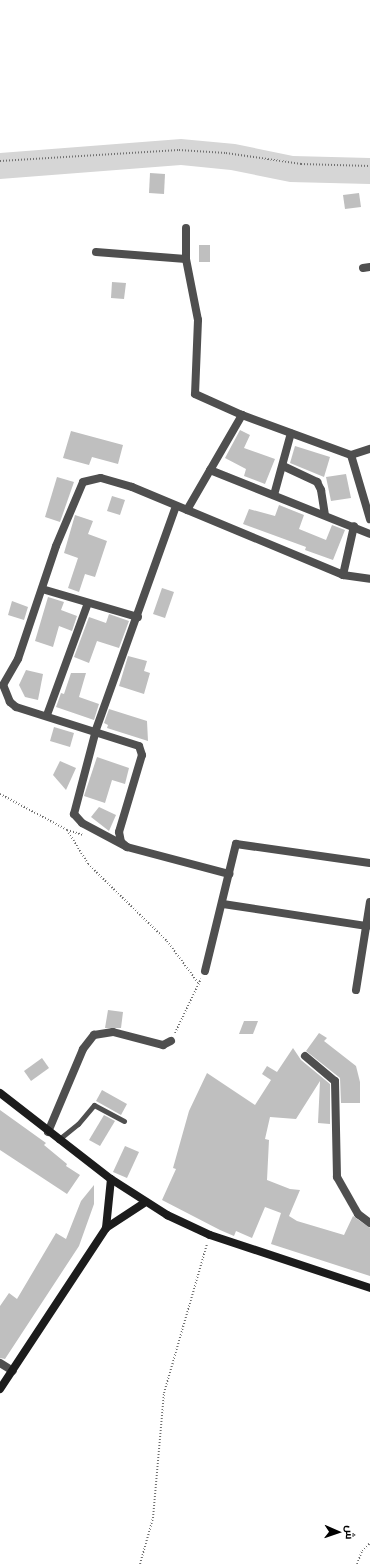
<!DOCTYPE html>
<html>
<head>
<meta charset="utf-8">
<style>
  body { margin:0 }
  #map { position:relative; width:370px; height:1564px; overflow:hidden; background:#fff; font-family:Cabin,Cairo,sans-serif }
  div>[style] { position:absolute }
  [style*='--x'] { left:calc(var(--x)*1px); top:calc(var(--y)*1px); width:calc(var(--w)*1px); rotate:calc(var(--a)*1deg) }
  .green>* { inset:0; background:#d6d6d6 }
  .building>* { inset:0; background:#bfbfbf }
  .path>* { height:2px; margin-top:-1px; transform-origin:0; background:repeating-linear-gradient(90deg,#717171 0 1px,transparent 0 3px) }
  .lane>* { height:5px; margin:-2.5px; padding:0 2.5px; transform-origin:2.5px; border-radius:2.5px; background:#4f4f4f }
  .street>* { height:8px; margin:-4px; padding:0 4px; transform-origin:4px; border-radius:4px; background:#4f4f4f }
  .secondary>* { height:8px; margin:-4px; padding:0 4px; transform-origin:4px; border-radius:4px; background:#1c1c1c }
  span { translate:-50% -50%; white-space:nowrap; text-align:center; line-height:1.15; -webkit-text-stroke:4px #fff; paint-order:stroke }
  .north { position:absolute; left:318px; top:1512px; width:40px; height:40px; -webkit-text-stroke:3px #fff; paint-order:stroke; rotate:92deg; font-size:11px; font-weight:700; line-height:16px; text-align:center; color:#000 }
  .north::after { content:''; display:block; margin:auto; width:14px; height:18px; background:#000; clip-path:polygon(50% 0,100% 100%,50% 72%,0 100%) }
</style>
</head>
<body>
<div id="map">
  <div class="green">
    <i style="clip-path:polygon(181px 139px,235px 144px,293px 156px,370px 158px,370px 184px,290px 182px,231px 170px,181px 165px,0 179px,0 153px)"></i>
  </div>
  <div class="building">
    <i style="clip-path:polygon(150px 173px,165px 174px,164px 194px,149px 193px)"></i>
    <i style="clip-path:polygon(359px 193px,361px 207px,345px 209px,343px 195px)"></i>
    <i style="clip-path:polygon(199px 245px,210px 245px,210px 262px,199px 262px)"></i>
    <i style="clip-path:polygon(112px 282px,126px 283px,124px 299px,111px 298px)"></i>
    <i style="clip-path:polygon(240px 430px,250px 435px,244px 448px,275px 459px,265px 484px,244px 476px,246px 469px,225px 458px)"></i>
    <i style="clip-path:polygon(71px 431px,123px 445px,118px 464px,92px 457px,89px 465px,63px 458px)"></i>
    <i style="clip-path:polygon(295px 446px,330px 457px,324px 477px,290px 463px)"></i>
    <i style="clip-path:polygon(346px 474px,351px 498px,331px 501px,326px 477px)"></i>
    <i style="clip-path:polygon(57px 477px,74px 482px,60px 522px,45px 517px)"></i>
    <i style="clip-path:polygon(112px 496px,125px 500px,120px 515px,107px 511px)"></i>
    <i style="clip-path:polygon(279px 505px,304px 515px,299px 529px,326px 540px,332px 525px,345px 530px,333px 560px,305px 550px,306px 547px,243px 524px,249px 509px,275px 516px)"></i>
    <i style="clip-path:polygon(75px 515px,93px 521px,88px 534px,107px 541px,95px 577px,85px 574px,79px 592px,68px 588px,78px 558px,64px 553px)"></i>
    <i style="clip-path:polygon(162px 588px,174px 592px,165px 618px,153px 614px)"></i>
    <i style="clip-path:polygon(48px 597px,64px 602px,61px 610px,77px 616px,72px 631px,59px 626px,53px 647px,35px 641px)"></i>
    <i style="clip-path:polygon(12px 601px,28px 607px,24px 620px,8px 615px)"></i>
    <i style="clip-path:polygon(109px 614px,129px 621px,119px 648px,97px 641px,89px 663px,74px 657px,89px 617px,106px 623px)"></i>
    <i style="clip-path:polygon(128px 656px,147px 661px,144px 671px,150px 673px,144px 694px,119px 686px)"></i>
    <i style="clip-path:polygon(26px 670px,43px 674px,38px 700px,25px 697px,19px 685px)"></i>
    <i style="clip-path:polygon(71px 673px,86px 673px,79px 697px,99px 704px,94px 720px,56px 707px,61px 693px,64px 694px)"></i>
    <i style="clip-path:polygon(109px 709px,147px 721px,148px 741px,107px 728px,108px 725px,104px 723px)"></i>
    <i style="clip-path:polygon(54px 727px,74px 733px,70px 747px,50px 741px)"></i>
    <i style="clip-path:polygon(97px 757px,129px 768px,125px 784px,112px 780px,105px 803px,84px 796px)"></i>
    <i style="clip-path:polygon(60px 761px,76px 768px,66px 790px,53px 775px)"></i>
    <i style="clip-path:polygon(99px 807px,116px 815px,109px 831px,91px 817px)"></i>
    <i style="clip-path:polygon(108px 1010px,123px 1012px,121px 1028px,105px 1028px)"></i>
    <i style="clip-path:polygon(244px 1021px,258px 1021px,253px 1034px,239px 1034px)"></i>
    <i style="clip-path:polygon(319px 1033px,327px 1038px,324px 1041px,356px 1066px,360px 1082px,360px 1103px,341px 1103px,340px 1078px,306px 1051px)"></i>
    <i style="clip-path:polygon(293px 1048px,301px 1060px,330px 1084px,330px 1124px,318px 1123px,320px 1081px,296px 1119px,270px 1117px,265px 1139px,269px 1140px,267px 1180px,290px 1189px,300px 1190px,289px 1216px,297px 1221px,344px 1235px,353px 1216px,370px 1228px,370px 1276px,271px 1244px,281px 1213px,265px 1207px,252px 1238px,236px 1231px,234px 1236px,220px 1230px,162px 1200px,176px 1169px,173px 1168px,189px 1111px,207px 1073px,255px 1105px,271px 1080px,262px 1074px,267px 1066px,277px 1072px)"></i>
    <i style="clip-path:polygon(42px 1058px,49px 1068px,31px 1081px,24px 1071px)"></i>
    <i style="clip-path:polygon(102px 1090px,127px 1104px,121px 1115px,96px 1101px)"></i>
    <i style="clip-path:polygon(0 1110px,46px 1143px,44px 1145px,67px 1164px,66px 1166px,80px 1175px,67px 1194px,0 1150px)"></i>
    <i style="clip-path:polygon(104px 1115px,115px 1121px,100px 1146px,89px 1140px)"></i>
    <i style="clip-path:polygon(125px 1146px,139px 1152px,127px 1178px,113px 1172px)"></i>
    <i style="clip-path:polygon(94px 1185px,94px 1204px,79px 1246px,5px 1359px,0 1358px,0 1306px,9px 1293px,17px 1299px,56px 1233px,66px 1239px,81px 1201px)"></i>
  </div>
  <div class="path">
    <i style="--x:0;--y:161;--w:179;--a:-3.5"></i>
    <i style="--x:179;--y:150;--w:47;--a:3.7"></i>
    <i style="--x:226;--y:153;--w:76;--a:8.3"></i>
    <i style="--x:301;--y:164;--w:69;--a:1.7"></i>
    <i style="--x:0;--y:794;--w:76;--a:28.2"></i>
    <i style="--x:67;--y:830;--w:17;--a:17"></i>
    <i style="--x:67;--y:830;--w:40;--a:58"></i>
    <i style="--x:88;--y:864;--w:110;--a:44.3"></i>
    <i style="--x:167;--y:941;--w:54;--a:53.3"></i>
    <i style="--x:175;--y:1033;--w:60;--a:-64.3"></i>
    <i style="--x:140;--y:1564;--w:48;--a:-74.2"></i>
    <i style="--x:153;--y:1518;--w:125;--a:-85"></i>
    <i style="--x:164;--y:1393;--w:155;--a:-73.9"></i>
    <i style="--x:357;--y:1564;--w:14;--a:-69"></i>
    <i style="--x:362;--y:1551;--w:11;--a:-45"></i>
  </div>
  <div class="lane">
    <i style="--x:58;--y:1140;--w:26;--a:-39"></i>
    <i style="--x:78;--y:1124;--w:25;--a:-50"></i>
    <i style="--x:94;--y:1105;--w:34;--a:28"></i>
  </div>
  <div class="street">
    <i style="--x:186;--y:228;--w:31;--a:90"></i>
    <i style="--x:186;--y:259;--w:62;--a:78.9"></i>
    <i style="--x:198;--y:320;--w:74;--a:92.3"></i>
    <i style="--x:195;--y:394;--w:51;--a:24.1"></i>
    <i style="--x:242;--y:415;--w:116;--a:20.2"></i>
    <i style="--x:351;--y:455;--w:20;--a:-18"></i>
    <i style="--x:96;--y:252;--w:90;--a:4.4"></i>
    <i style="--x:363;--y:268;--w:7;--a:-8"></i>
    <i style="--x:351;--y:455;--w:67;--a:73.5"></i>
    <i style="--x:283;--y:466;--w:38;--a:25"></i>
    <i style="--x:317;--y:482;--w:9;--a:63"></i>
    <i style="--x:321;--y:490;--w:24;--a:81"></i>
    <i style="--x:210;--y:470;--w:172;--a:21.8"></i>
    <i style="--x:274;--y:495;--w:64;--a:-74.7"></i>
    <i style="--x:176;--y:506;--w:238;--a:109.7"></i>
    <i style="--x:96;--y:730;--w:87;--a:104.7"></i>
    <i style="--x:74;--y:814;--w:12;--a:48"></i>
    <i style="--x:82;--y:823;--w:51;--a:28.1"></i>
    <i style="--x:127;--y:847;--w:106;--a:14.8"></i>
    <i style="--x:187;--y:510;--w:110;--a:-59.9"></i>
    <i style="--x:343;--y:575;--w:50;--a:-77.3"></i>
    <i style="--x:42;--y:589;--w:100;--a:16.3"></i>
    <i style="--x:47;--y:715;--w:119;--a:-69.9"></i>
    <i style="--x:127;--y:847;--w:8;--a:-140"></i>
    <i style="--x:121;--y:842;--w:10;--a:-101"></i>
    <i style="--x:119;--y:832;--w:80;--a:-73.4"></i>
    <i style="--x:142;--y:755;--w:9;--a:-108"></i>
    <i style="--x:139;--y:746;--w:129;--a:-162.4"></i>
    <i style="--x:16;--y:707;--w:8;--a:-140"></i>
    <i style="--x:10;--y:702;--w:18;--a:-112"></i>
    <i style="--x:3;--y:685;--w:30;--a:-60"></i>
    <i style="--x:18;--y:659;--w:119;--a:-71.4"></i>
    <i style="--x:56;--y:546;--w:69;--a:-67.1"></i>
    <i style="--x:83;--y:482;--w:18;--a:-13"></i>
    <i style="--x:101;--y:478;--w:32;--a:16"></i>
    <i style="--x:132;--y:487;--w:229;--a:22.6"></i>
    <i style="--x:343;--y:575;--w:27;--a:8"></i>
    <i style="--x:223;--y:904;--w:146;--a:8.7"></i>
    <i style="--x:205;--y:971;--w:131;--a:-76.3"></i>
    <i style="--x:236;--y:844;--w:135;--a:8.1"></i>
    <i style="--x:356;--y:990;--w:89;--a:-81"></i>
    <i style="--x:305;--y:1056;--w:39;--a:40"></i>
    <i style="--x:335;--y:1081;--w:96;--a:88.8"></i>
    <i style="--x:337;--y:1177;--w:43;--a:60.4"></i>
    <i style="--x:358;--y:1214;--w:15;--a:37"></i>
    <i style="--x:48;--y:1132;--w:90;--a:-67.1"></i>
    <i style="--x:83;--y:1049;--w:18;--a:-52"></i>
    <i style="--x:94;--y:1035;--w:19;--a:-9"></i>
    <i style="--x:113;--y:1032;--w:52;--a:14.6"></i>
    <i style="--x:163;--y:1045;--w:9;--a:-27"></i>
    <i style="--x:0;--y:1363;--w:15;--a:32"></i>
  </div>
  <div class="secondary">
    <i style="--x:0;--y:1093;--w:140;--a:37.8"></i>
    <i style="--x:111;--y:1179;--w:67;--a:32.7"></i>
    <i style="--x:167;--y:1215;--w:47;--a:24.9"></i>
    <i style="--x:210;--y:1235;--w:169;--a:18.3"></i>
    <i style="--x:106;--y:1228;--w:49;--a:-84.2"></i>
    <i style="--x:0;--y:1389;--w:193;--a:-56.6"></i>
    <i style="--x:106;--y:1228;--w:45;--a:-33.3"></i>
  </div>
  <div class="north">ش</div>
</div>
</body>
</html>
